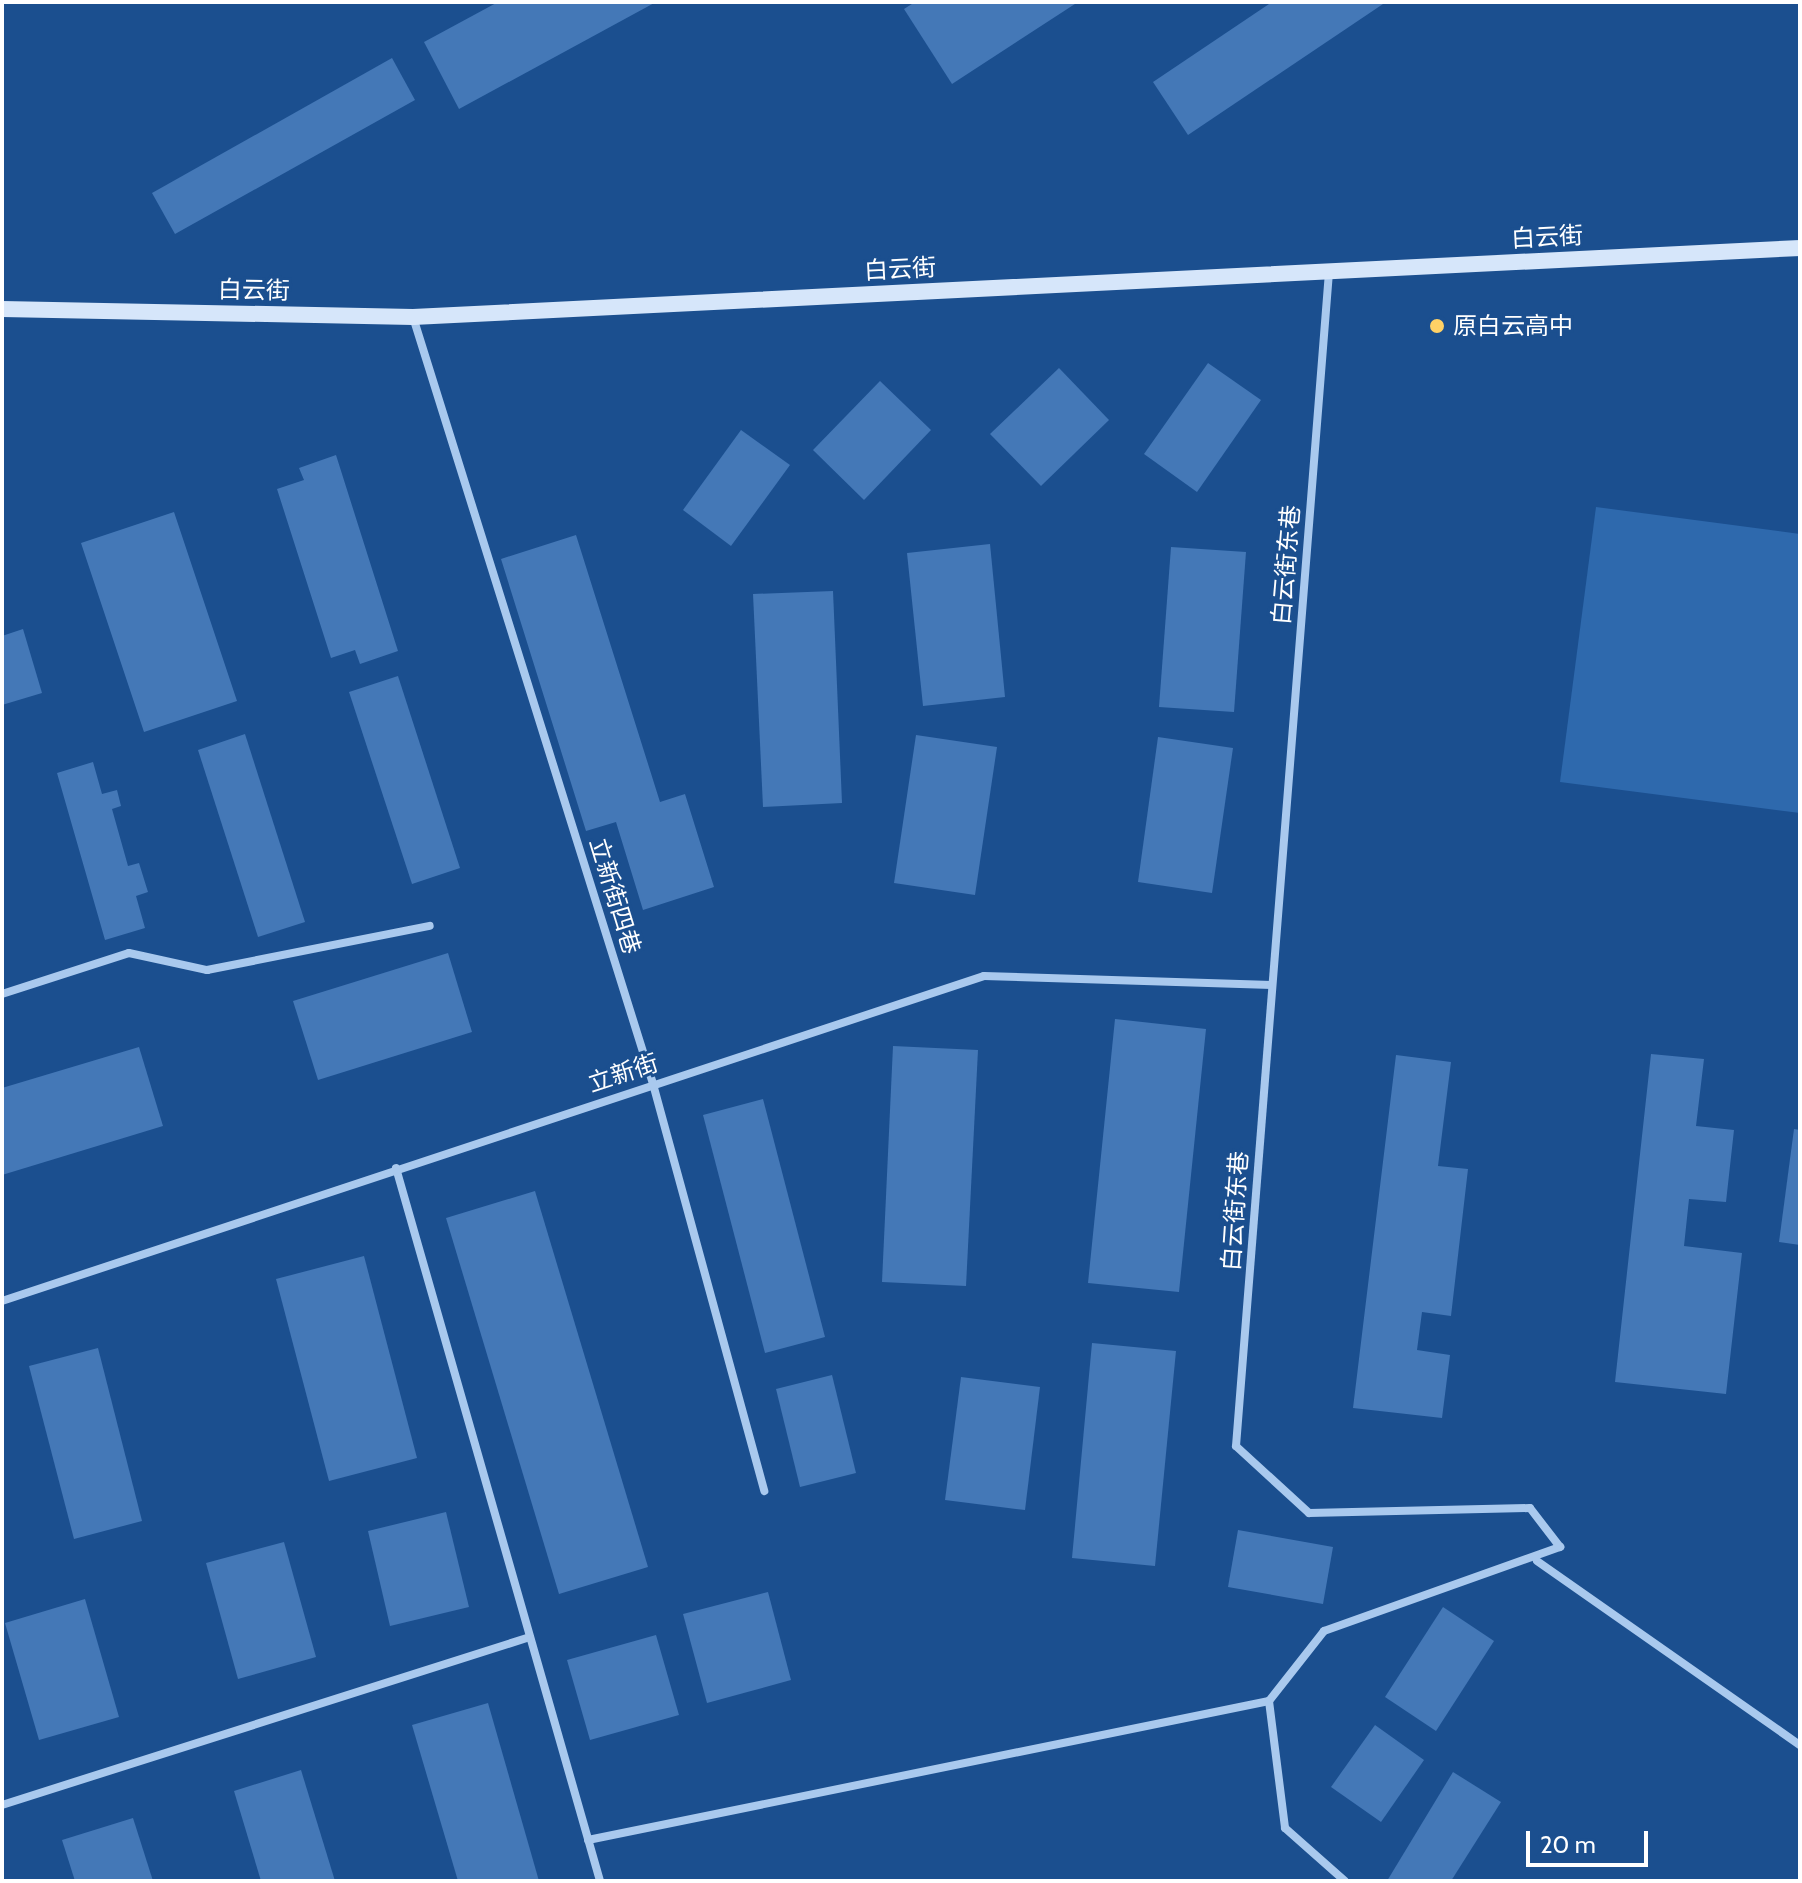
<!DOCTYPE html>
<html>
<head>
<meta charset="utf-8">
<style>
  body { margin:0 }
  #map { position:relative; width:1802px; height:1883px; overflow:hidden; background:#1b4f8f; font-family:Cabin,"Noto Sans SC",sans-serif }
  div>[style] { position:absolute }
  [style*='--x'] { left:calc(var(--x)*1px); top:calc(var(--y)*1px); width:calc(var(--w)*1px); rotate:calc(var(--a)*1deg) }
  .green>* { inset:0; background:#2e69ad }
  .building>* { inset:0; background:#4478b7 }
  .minor>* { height:8px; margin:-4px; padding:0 4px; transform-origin:4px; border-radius:4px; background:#a9c9ee }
  .secondary>* { height:16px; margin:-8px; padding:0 8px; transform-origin:8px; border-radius:8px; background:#d6e6fa }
  .dots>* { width:22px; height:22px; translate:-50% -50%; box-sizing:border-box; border:4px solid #1b4f8f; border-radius:50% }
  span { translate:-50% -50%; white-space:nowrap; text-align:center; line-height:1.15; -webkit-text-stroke:6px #1b4f8f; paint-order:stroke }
  .street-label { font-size:24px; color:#fff }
  .poi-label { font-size:24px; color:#fff }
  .left { translate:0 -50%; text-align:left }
  .frame { position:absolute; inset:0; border:4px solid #fff; pointer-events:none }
  .scale { position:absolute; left:1526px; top:1831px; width:122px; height:36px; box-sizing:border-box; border:4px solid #fff; border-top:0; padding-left:10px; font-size:24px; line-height:28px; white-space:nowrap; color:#fff; -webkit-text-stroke:6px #1b4f8f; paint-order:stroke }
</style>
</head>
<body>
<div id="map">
  <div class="green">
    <i style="clip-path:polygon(1596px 507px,1800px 534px,1800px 813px,1560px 782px)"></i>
  </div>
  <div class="building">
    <i style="clip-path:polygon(498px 2px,656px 2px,459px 109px,424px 42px)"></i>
    <i style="clip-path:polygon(915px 2px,1078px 2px,952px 84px,904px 9px)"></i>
    <i style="clip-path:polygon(1272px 2px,1386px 2px,1188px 135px,1153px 82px)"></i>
    <i style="clip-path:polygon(392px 58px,415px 100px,175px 234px,152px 193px)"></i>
    <i style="clip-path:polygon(1208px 363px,1261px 400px,1197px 492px,1144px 454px)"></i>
    <i style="clip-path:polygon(1059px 368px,1109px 420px,1041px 486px,990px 434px)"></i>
    <i style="clip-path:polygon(880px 381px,931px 430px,864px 500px,813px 450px)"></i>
    <i style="clip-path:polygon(741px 430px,790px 465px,731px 546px,683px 510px)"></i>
    <i style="clip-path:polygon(336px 455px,398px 651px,360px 664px,355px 650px,331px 658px,277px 489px,304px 480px,299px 468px)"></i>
    <i style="clip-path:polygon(174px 512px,237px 701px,144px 732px,81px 543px)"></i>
    <i style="clip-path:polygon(576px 535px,660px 802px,685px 794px,714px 887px,643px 910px,616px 822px,586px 831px,501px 559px)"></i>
    <i style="clip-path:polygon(990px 544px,1005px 697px,923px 706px,907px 553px)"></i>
    <i style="clip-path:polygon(1171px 547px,1246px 552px,1234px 712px,1159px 707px)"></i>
    <i style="clip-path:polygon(833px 591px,842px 803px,763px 807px,753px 594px)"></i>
    <i style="clip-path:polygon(23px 629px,42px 693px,2px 705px,2px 636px)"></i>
    <i style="clip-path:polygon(398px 676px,460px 868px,412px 884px,349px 692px)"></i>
    <i style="clip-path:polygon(245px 734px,305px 922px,258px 937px,198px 750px)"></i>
    <i style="clip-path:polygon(916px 735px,997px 747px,975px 895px,894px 883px)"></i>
    <i style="clip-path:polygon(1158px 737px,1233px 748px,1212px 893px,1138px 882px)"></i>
    <i style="clip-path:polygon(93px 762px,102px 794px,117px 790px,121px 806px,112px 809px,128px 866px,139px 863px,148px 892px,136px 896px,145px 928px,105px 940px,57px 773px)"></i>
    <i style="clip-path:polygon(448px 953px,472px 1032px,318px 1080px,293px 1001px)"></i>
    <i style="clip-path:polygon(1115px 1019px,1206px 1029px,1179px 1292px,1088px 1283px)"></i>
    <i style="clip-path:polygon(893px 1046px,978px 1050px,966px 1286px,882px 1282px)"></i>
    <i style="clip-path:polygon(139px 1047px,163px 1126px,2px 1175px,2px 1088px)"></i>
    <i style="clip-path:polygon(1651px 1054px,1704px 1059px,1696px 1126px,1734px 1130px,1726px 1202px,1689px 1199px,1684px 1246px,1742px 1253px,1726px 1394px,1615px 1382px)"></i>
    <i style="clip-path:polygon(1396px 1055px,1451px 1062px,1438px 1166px,1468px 1169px,1451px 1316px,1422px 1312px,1417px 1350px,1450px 1355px,1442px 1418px,1353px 1408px)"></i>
    <i style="clip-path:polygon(763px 1099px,825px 1337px,765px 1353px,703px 1115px)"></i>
    <i style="clip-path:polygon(1794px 1129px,1800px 1130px,1800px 1245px,1779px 1242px)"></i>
    <i style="clip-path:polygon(535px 1191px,648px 1567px,559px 1594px,446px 1218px)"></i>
    <i style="clip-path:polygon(364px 1256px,417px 1458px,329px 1481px,276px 1279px)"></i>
    <i style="clip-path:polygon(1092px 1343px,1176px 1351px,1155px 1566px,1072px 1558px)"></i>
    <i style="clip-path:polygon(98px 1348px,142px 1521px,74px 1539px,29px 1366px)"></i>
    <i style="clip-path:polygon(832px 1375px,856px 1473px,800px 1487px,776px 1389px)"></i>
    <i style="clip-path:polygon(961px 1377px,1040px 1387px,1025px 1510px,945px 1500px)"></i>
    <i style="clip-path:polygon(446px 1512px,469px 1607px,390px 1626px,368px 1531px)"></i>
    <i style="clip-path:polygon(1238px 1530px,1333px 1547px,1323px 1604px,1228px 1587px)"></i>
    <i style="clip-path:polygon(284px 1542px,316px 1657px,238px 1679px,206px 1563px)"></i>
    <i style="clip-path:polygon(768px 1592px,791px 1680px,707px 1703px,683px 1614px)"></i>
    <i style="clip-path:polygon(85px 1599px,119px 1717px,39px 1740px,5px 1623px)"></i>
    <i style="clip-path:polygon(1443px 1607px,1494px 1641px,1436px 1731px,1385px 1697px)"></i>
    <i style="clip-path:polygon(656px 1635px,679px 1715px,590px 1740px,567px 1660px)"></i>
    <i style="clip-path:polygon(488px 1703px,539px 1881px,458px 1881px,412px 1725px)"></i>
    <i style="clip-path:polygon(1375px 1725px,1424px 1760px,1381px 1822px,1331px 1787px)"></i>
    <i style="clip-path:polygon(301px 1770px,335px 1881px,261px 1881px,234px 1791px)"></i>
    <i style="clip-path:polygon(1453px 1772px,1501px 1802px,1451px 1881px,1387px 1881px)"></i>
    <i style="clip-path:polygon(133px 1818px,153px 1881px,75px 1881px,62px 1840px)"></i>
  </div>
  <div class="minor">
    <i style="--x:413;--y:317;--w:804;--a:72.62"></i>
    <i style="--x:653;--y:1084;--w:422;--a:74.7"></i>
    <i style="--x:2;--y:994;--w:133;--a:-17.9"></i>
    <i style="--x:129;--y:953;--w:80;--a:12.3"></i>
    <i style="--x:207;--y:970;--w:227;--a:-11.2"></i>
    <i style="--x:396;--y:1168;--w:742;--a:74.03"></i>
    <i style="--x:2;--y:1301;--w:1034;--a:-18.31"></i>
    <i style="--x:984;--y:976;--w:288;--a:1.8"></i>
    <i style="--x:1537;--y:1561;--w:321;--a:35"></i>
    <i style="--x:1269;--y:1701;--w:89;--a:-51.8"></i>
    <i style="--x:1324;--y:1631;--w:251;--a:-19.6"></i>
    <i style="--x:1560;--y:1547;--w:49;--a:-127.6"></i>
    <i style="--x:1530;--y:1508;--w:221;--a:178.7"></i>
    <i style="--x:1309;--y:1513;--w:99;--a:-137.5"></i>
    <i style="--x:1236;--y:1446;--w:1178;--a:-85.47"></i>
    <i style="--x:2;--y:1805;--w:554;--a:-17.65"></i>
    <i style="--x:588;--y:1840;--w:695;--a:-11.54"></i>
    <i style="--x:1269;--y:1701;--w:128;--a:82.8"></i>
    <i style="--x:1285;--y:1828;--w:80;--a:41.5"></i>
  </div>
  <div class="secondary">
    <i style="--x:2;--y:309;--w:411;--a:1.1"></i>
    <i style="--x:413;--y:317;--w:1389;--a:-2.85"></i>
  </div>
  <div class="dots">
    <i style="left:1437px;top:326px;background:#ffd166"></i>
  </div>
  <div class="street-label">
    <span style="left:1547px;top:237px;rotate:-3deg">白云街</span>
    <span style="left:900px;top:269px;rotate:-3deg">白云街</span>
    <span style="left:254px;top:290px;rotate:1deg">白云街</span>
    <span style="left:1286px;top:565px;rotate:-85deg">白云街东巷</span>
    <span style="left:615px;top:896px;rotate:73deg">立新街四巷</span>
    <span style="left:623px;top:1073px;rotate:-18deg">立新街</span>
    <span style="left:1235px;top:1211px;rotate:-86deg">白云街东巷</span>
  </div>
  <div class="poi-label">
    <span class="left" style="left:1453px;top:326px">原白云高中</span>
  </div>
  <div class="frame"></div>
  <div class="scale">20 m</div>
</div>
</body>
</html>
